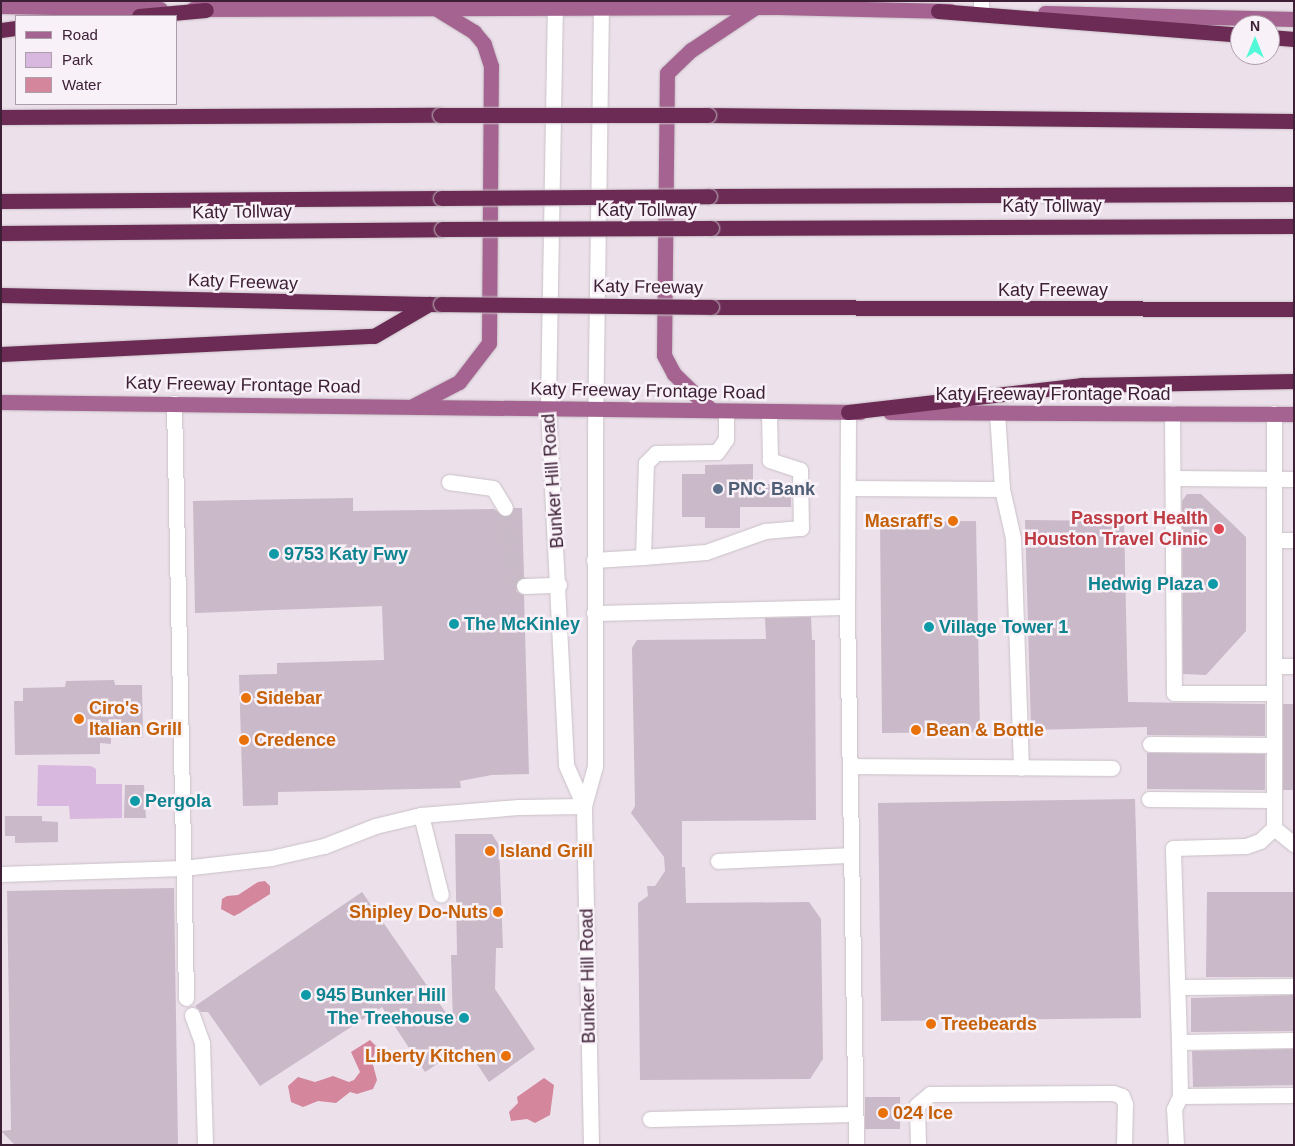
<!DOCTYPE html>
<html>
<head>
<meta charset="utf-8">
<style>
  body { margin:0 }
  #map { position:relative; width:1295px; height:1146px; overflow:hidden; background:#ece0eb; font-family:Arial,sans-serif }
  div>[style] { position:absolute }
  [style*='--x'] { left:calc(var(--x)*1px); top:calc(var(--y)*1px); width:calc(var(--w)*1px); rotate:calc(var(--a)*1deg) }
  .green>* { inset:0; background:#d8b8de }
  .water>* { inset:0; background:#d4869c }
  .building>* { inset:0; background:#cab9c8 }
  .minor-tunnel>* { height:15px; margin-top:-7.5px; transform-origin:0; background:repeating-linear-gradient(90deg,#c9bac7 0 15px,transparent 0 23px) }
  .roads { filter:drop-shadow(0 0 1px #c9c1c6) drop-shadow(0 0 1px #c9c1c6) }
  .minor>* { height:15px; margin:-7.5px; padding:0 7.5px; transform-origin:7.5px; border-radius:7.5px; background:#fff }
  .major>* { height:15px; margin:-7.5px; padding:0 7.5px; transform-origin:7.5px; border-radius:7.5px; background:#a46390 }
  .highway>* { height:15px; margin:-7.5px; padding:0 7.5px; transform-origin:7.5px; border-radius:7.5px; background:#6b2b54 }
  .bridges { filter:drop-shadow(0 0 1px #c9c1c6) drop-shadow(0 0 1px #c9c1c6) }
  .highway-bridge>* { height:15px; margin:-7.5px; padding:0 7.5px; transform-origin:7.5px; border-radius:7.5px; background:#6b2b54 }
  .dots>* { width:14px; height:14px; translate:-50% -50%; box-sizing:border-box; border:2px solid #f8f1f8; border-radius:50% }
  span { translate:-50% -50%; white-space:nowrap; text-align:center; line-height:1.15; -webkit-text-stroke:5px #f8f1f8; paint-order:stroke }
  .street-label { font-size:18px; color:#3d2035 }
  .service-label { font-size:18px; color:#4e5e75; font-weight:700 }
  .left { translate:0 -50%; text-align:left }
  .health-label { font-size:18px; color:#be3a42; font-weight:700 }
  .right { translate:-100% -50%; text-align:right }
  .food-label { font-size:18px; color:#c56008; font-weight:700 }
  .culture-label { font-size:18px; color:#0d838f; font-weight:700 }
  .frame { position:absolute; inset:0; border:2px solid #3d2035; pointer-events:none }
  .legend { position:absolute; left:15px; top:15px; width:162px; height:90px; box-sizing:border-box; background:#f8f1f8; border:1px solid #ad9daa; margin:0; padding:6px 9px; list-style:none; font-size:15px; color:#3d2035 }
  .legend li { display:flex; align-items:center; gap:10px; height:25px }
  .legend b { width:25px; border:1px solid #ad9daa }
  .north { position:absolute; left:1230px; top:15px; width:50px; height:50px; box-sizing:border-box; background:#f8f1f8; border:1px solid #ad9daa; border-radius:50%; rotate:0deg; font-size:14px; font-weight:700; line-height:20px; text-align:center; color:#3d2035 }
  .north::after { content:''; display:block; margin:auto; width:18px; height:22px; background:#52f8d7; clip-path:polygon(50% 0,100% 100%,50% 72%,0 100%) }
</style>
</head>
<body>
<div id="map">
  <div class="green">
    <i style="clip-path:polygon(38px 765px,91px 766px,96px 769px,96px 784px,122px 784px,122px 818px,70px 819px,69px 806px,37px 806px)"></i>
  </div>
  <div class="water">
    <i style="clip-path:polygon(265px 881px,270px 886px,270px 894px,240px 913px,234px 916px,221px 909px,222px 899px,227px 896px,238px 895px,258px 882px)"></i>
    <i style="clip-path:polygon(370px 1040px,377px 1047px,372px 1061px,377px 1080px,373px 1089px,357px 1094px,350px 1092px,336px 1103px,318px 1101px,303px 1107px,291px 1102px,288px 1086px,298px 1077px,315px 1082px,333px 1076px,349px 1082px,354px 1080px,360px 1072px,351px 1052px)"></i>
    <i style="clip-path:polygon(544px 1078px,554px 1085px,550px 1115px,535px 1123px,527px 1119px,511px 1121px,509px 1112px,518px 1103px,517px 1097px)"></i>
  </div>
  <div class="building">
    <i style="clip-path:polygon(753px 464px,753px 484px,791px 484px,791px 507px,740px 507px,740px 528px,705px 528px,705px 517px,682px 517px,682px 474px,705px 474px,705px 465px)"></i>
    <i style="clip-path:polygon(1187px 494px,1201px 494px,1246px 537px,1246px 631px,1206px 675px,1183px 674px,1182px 501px)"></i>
    <i style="clip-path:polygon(353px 498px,353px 511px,494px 509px,506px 517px,514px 508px,522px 508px,524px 577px,515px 586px,516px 591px,524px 595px,529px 774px,492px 775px,460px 781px,461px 788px,278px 792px,278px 805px,243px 806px,239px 675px,277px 674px,277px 663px,384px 660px,382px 606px,195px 613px,193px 501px)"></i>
    <i style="clip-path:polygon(1025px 520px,1124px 521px,1128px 702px,1265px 704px,1265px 736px,1147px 735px,1147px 727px,1031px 730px)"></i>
    <i style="clip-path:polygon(976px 521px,980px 732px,882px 733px,880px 522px)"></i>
    <i style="clip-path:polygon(811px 617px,812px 640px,815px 640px,816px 820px,682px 821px,682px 867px,685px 867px,686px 903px,809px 902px,821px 919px,823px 1059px,810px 1079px,640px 1080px,638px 903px,648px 896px,647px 886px,655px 886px,665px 871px,664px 857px,631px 813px,635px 806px,632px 648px,637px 640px,766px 639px,765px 618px)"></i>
    <i style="clip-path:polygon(114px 680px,115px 685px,142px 685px,143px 738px,111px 737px,111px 744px,100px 743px,100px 754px,15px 755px,14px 701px,23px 701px,23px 688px,65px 687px,66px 681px)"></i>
    <i style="clip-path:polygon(1283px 704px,1294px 704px,1294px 790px,1283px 790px)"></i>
    <i style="clip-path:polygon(1147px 753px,1265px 754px,1265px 790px,1147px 789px)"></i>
    <i style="clip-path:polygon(125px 785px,144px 785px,146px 818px,124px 818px)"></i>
    <i style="clip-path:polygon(1135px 799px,1141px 1018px,881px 1021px,878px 803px)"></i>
    <i style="clip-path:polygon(5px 816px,42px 816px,42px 821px,58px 822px,58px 842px,15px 843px,15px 836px,5px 836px)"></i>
    <i style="clip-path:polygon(455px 834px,492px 834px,499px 845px,503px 948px,496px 948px,495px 989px,535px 1049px,489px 1082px,465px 1046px,425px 1072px,382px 1007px,260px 1086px,208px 1012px,201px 1012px,195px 1006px,362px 892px,453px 1023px,451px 955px,457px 955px)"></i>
    <i style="clip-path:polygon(174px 888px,178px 1145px,15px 1145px,1px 1131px,11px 1130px,7px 891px)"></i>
    <i style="clip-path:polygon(1207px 892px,1294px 892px,1294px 977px,1206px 977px)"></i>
    <i style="clip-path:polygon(1294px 995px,1294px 1031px,1191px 1032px,1191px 998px)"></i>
    <i style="clip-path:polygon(1294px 1049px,1294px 1085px,1193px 1087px,1192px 1051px)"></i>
    <i style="clip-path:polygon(865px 1097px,900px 1097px,900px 1129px,865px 1129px)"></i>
  </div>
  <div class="minor-tunnel">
    <i style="--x:505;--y:508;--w:71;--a:82.7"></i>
    <i style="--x:514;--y:578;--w:13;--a:39"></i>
  </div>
  <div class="roads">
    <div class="minor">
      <i style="--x:555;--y:1;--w:407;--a:91"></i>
      <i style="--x:548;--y:408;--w:357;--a:87.1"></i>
      <i style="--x:566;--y:765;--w:45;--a:66.3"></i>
      <i style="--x:981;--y:1;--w:11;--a:90"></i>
      <i style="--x:174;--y:403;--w:595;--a:88.84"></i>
      <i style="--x:997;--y:413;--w:76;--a:86.2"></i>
      <i style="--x:1002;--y:489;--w:50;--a:77.3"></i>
      <i style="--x:1013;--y:538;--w:230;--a:88"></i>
      <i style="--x:1172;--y:413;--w:280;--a:89.6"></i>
      <i style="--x:1174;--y:693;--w:100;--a:0"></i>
      <i style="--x:1173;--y:478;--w:121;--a:0.5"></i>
      <i style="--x:449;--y:482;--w:44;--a:7.8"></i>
      <i style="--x:493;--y:488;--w:23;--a:59"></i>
      <i style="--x:848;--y:488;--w:154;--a:0.4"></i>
      <i style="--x:1274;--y:540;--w:20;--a:0"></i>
      <i style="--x:643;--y:557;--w:63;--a:-4.5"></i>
      <i style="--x:706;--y:552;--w:63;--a:-19.6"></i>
      <i style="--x:765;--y:531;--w:36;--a:-5"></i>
      <i style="--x:801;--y:528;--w:58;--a:-91"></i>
      <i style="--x:800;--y:470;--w:32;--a:-162"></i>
      <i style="--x:770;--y:460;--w:49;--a:-91.2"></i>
      <i style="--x:594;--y:560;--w:49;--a:-3.5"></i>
      <i style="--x:643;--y:557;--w:94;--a:-88.2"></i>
      <i style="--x:646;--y:463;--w:14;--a:-45"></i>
      <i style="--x:656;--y:453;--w:61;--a:-0.9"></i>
      <i style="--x:717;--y:452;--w:16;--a:-55"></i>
      <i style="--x:726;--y:439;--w:28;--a:-90"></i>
      <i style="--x:524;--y:586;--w:35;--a:-2"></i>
      <i style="--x:847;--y:607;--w:195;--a:-89.7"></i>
      <i style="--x:594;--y:613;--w:253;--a:-1.4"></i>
      <i style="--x:847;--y:607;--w:538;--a:89.04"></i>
      <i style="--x:1274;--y:666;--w:20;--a:0"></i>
      <i style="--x:1150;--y:744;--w:124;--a:0.5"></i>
      <i style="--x:850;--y:766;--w:262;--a:0.4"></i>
      <i style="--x:1149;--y:799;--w:125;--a:0.5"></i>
      <i style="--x:421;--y:815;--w:82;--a:76"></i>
      <i style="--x:1274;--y:828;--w:26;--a:39"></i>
      <i style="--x:718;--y:861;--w:133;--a:-2.6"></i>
      <i style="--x:1;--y:874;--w:182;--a:-1.9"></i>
      <i style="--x:183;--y:868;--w:89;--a:-6.5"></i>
      <i style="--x:271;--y:858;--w:54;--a:-12.8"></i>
      <i style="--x:324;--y:846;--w:55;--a:-21.4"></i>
      <i style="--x:375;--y:826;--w:47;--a:-13.4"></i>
      <i style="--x:421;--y:815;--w:98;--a:-4.7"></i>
      <i style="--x:519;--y:807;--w:65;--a:-0.9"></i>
      <i style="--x:1178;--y:987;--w:116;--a:-0.5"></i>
      <i style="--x:192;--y:1015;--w:30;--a:70"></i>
      <i style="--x:202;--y:1043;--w:102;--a:88.3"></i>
      <i style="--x:1179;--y:1042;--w:115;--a:-1"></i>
      <i style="--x:1180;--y:1096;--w:114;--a:-0.5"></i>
      <i style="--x:650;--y:1119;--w:205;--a:-1.4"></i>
      <i style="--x:591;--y:1145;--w:339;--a:-91.2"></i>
      <i style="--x:584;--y:806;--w:41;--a:-74.6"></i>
      <i style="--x:595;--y:766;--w:332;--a:-90"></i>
      <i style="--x:595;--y:434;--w:433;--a:-89.2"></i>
      <i style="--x:918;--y:1145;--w:40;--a:-91.4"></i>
      <i style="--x:917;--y:1105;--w:17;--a:-40"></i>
      <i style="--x:930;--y:1094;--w:183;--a:-0.3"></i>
      <i style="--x:1113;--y:1093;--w:9;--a:18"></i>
      <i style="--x:1122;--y:1096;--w:9;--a:69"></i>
      <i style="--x:1125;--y:1104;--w:41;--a:91.4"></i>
      <i style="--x:1176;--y:1145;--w:36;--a:-93"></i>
      <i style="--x:1174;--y:1109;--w:14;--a:-65"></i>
      <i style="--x:1180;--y:1096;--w:54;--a:-91.1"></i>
      <i style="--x:1179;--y:1042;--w:194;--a:-91.8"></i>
      <i style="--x:1173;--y:848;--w:73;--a:-1.6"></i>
      <i style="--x:1246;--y:846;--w:15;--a:-20"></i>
      <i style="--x:1260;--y:841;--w:19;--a:-43"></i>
      <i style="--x:1274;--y:828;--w:415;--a:-90"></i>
    </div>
    <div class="major">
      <i style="--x:1;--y:6;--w:159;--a:1.1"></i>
      <i style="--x:193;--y:9;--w:584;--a:-0.2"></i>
      <i style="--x:777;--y:7;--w:173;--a:1.3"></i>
      <i style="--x:1045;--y:13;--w:249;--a:1.4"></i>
      <i style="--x:1;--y:402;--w:859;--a:0.67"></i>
      <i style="--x:413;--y:406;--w:52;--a:-27.6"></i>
      <i style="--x:459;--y:382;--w:49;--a:-52.4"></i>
      <i style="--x:489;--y:343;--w:277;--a:-89.6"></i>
      <i style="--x:491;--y:66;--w:23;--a:-108"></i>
      <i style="--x:484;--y:44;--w:16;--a:-130"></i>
      <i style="--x:474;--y:32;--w:46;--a:-148.4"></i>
      <i style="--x:711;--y:410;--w:52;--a:-135.8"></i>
      <i style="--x:674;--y:374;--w:21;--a:-118"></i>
      <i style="--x:664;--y:355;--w:282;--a:-89.4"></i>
      <i style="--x:667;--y:73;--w:33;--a:-44"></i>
      <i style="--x:691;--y:50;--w:76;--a:-33.7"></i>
      <i style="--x:890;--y:412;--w:404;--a:0.3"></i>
    </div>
    <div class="highway">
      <i style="--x:938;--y:11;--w:303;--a:4.5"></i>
      <i style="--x:139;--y:16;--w:67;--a:-5.1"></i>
      <i style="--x:1;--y:30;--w:15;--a:-8"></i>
      <i style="--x:1270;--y:37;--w:24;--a:5"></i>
      <i style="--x:708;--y:115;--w:586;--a:0.59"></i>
      <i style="--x:1;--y:117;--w:439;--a:-0.3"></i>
      <i style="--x:709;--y:196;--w:585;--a:-0.2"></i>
      <i style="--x:1;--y:201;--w:440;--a:-0.4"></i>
      <i style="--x:711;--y:228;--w:583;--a:-0.2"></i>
      <i style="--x:1;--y:233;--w:441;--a:-0.5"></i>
      <i style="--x:1;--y:295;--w:440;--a:1.2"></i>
      <i style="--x:711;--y:307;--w:583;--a:0.2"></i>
      <i style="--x:1;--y:354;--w:373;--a:-2.8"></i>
      <i style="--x:374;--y:336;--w:64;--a:-30.2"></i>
      <i style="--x:848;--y:412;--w:236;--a:-6.6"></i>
      <i style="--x:1082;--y:385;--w:212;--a:-1.1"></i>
    </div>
  </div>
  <div class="bridges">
    <div class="highway-bridge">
      <i style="--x:440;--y:115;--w:268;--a:0"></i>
      <i style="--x:441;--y:198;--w:268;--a:-0.4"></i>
      <i style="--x:442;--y:229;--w:269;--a:-0.2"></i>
      <i style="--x:441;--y:304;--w:270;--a:0.6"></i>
    </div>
  </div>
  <div class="dots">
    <i style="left:718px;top:489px;background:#5c6f8a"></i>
    <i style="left:953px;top:521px;background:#e8710a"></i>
    <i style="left:1219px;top:529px;background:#e0444e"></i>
    <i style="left:274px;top:554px;background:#0f9aa8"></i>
    <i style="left:1213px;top:584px;background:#0f9aa8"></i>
    <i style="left:454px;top:624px;background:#0f9aa8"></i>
    <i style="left:929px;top:627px;background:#0f9aa8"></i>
    <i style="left:246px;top:698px;background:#e8710a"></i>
    <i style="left:79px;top:719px;background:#e8710a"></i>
    <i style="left:916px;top:730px;background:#e8710a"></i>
    <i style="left:244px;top:740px;background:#e8710a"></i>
    <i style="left:135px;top:801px;background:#0f9aa8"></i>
    <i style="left:490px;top:851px;background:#e8710a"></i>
    <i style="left:498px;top:912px;background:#e8710a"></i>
    <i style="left:306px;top:995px;background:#0f9aa8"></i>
    <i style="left:464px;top:1018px;background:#0f9aa8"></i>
    <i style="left:931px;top:1024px;background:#e8710a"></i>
    <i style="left:506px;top:1056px;background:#e8710a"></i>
    <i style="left:883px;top:1113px;background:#e8710a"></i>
  </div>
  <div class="street-label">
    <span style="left:1052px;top:206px">Katy Tollway</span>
    <span style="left:647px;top:210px">Katy Tollway</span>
    <span style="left:242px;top:212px;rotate:-1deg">Katy Tollway</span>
    <span style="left:243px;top:282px;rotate:2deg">Katy Freeway</span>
    <span style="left:648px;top:287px;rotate:1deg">Katy Freeway</span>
    <span style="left:1053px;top:290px">Katy Freeway</span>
    <span style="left:243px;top:385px;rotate:1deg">Katy Freeway Frontage Road</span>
    <span style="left:648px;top:391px;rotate:1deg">Katy Freeway Frontage Road</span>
    <span style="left:1053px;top:394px">Katy Freeway Frontage Road</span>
    <span style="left:553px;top:481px;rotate:-94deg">Bunker Hill Road</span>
    <span style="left:588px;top:976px;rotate:-91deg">Bunker Hill Road</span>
  </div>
  <div class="service-label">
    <span class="left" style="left:728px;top:489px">PNC Bank</span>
  </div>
  <div class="health-label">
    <span class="right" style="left:1208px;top:529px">Passport Health<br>Houston Travel Clinic</span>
  </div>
  <div class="food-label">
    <span class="right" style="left:943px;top:521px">Masraff's</span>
    <span class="left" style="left:256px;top:698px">Sidebar</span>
    <span class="left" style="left:89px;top:719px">Ciro's<br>Italian Grill</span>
    <span class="left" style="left:926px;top:730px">Bean &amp; Bottle</span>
    <span class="left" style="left:254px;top:740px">Credence</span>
    <span class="left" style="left:500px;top:851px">Island Grill</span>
    <span class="right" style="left:488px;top:912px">Shipley Do-Nuts</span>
    <span class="left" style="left:941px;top:1024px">Treebeards</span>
    <span class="right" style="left:496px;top:1056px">Liberty Kitchen</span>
    <span class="left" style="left:893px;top:1113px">024 Ice</span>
  </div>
  <div class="culture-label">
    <span class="left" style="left:284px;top:554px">9753 Katy Fwy</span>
    <span class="right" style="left:1203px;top:584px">Hedwig Plaza</span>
    <span class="left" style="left:464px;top:624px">The McKinley</span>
    <span class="left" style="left:939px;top:627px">Village Tower 1</span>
    <span class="left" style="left:145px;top:801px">Pergola</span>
    <span class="left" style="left:316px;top:995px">945 Bunker Hill</span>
    <span class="right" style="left:454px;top:1018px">The Treehouse</span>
  </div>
  <div class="frame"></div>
  <ul class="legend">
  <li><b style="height:6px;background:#a46390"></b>Road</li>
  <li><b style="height:14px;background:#d8b8de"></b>Park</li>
  <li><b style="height:14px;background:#d4869c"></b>Water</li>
  </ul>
  <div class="north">N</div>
</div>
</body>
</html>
